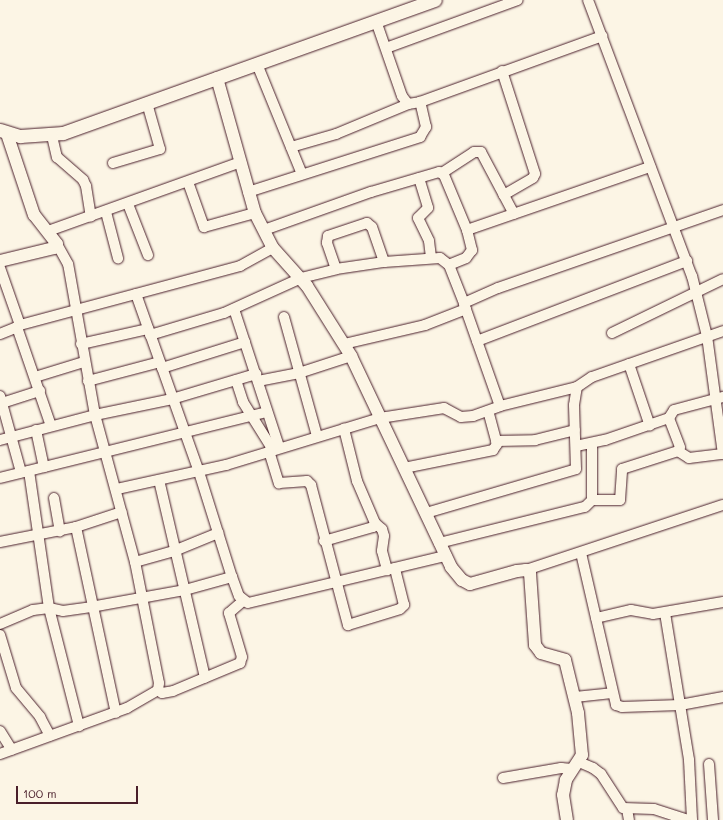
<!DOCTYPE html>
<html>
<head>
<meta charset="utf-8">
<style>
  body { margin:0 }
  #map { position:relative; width:723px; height:820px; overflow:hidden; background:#fcf5e5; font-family:Mali,sans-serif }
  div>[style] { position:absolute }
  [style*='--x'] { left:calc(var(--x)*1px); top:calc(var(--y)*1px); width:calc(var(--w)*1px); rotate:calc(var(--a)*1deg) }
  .roads { filter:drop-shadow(0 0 1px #4a1f2b) drop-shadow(0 0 1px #4a1f2b) }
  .minor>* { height:10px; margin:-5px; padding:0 5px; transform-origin:5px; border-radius:5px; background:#fcf5e5 }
  .tertiary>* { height:12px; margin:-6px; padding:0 6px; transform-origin:6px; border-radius:6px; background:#fcf5e5 }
  .secondary>* { height:13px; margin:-6.5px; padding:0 6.5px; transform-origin:6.5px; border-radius:6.5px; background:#fcf5e5 }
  span { translate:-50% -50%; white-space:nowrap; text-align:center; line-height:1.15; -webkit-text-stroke:3px #fcf5e5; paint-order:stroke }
  .scale { position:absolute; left:16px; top:786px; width:122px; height:18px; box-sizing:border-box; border:2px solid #4a1f2b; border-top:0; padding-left:5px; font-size:12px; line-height:14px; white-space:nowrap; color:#4a1f2b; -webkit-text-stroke:3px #fcf5e5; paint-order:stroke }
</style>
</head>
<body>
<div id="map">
  <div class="roads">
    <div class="minor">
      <i style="--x:588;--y:0;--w:295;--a:69.4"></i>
      <i style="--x:692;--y:276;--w:62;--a:76"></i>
      <i style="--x:707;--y:336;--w:119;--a:82.3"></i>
      <i style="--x:376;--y:21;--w:79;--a:70.9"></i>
      <i style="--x:402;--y:96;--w:10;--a:53"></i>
      <i style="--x:408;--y:104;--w:12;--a:-9"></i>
      <i style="--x:420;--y:102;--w:194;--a:-19.9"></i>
      <i style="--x:386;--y:48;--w:140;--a:-20"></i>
      <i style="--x:257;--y:64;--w:119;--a:67.8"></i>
      <i style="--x:502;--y:71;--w:108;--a:72.2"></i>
      <i style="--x:535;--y:174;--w:4;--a:117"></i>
      <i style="--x:533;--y:178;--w:34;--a:150"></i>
      <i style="--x:52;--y:136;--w:22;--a:77"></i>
      <i style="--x:57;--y:157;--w:35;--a:41"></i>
      <i style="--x:83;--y:180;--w:7;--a:63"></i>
      <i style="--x:86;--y:186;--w:31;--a:81"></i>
      <i style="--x:291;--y:147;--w:47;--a:-16.1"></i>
      <i style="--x:336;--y:134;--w:78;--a:-22.6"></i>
      <i style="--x:113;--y:163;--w:49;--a:-16.6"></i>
      <i style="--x:160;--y:149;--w:48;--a:-105.8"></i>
      <i style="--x:442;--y:173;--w:38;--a:-33"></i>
      <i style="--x:474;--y:152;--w:7;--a:0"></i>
      <i style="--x:481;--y:152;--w:70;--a:62"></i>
      <i style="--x:419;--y:178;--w:31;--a:73"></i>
      <i style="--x:428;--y:208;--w:14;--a:135"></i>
      <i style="--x:418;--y:218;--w:25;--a:64"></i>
      <i style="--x:429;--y:241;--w:17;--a:83"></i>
      <i style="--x:188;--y:182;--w:48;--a:70.4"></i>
      <i style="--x:204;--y:227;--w:53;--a:-15.4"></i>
      <i style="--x:248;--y:192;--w:181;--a:-17.7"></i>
      <i style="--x:420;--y:137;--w:12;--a:-59"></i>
      <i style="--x:426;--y:127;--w:26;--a:-103"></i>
      <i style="--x:128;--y:204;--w:55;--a:68.6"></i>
      <i style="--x:106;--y:212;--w:48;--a:75.4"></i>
      <i style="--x:264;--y:230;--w:114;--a:-19.6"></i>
      <i style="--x:371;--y:192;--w:71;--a:-16.4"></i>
      <i style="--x:439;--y:172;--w:6;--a:31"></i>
      <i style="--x:444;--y:175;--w:60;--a:67.3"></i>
      <i style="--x:467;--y:230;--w:21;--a:76"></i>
      <i style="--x:472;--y:250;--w:10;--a:127"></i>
      <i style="--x:466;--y:258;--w:18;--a:158"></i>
      <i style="--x:467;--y:230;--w:194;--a:-19"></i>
      <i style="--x:48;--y:231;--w:205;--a:-19.7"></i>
      <i style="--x:0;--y:268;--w:60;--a:70.7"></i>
      <i style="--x:336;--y:269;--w:28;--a:-109"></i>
      <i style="--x:327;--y:243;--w:7;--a:-82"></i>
      <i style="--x:328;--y:236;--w:41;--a:-18.4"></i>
      <i style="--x:367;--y:223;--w:6;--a:39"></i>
      <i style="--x:372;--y:227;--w:37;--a:71"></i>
      <i style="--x:136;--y:294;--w:189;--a:70.5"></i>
      <i style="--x:199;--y:472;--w:110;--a:72.6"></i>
      <i style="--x:464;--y:304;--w:108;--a:70.6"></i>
      <i style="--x:234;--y:309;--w:145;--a:71.9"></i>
      <i style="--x:284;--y:317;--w:123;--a:74.5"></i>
      <i style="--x:612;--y:333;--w:123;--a:-25.9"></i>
      <i style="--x:0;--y:334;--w:18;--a:-22"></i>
      <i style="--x:150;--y:335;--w:77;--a:-16.6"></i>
      <i style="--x:224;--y:313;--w:85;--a:-24.4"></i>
      <i style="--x:301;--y:278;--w:36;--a:-14"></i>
      <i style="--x:336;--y:269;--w:49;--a:-8.3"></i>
      <i style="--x:384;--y:262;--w:56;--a:-4.1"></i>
      <i style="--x:440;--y:258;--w:11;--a:38"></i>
      <i style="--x:449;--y:265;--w:41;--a:68.5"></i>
      <i style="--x:464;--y:303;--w:37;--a:-24"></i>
      <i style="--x:498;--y:288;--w:238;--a:-19.1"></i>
      <i style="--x:477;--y:341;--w:225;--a:-20.9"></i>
      <i style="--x:81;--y:344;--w:69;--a:-12.6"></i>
      <i style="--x:344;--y:344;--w:83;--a:-13.2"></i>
      <i style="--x:425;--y:325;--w:44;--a:-21.3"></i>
      <i style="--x:629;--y:364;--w:65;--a:71.3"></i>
      <i style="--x:162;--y:368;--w:87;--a:-17.4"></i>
      <i style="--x:35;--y:377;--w:51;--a:-17"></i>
      <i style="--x:236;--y:380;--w:23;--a:72"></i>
      <i style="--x:243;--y:402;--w:57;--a:58"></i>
      <i style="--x:88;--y:381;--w:74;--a:-14.8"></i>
      <i style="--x:258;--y:381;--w:42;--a:-11"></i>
      <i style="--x:299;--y:373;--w:55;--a:-18.1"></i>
      <i style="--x:0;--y:396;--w:79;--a:74.6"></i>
      <i style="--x:2;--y:403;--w:40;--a:-18"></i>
      <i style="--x:51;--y:426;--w:105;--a:-109"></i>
      <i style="--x:17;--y:327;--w:4;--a:-34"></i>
      <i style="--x:20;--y:325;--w:228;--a:-15"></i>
      <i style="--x:240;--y:266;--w:38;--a:-29"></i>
      <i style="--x:36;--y:430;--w:38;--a:78"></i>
      <i style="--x:0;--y:440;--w:98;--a:-14.7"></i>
      <i style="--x:95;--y:415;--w:79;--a:-11.7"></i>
      <i style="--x:172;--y:399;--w:88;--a:-16.6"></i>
      <i style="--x:496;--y:441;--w:39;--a:-1"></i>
      <i style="--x:535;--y:440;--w:41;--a:-14"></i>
      <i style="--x:576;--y:446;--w:30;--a:-12"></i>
      <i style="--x:605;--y:440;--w:68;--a:-19"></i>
      <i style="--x:269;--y:451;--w:34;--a:73"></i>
      <i style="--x:279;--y:483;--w:28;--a:-4"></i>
      <i style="--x:307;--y:481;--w:6;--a:45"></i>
      <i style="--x:311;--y:485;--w:145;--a:75.2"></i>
      <i style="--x:348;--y:625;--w:54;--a:-17.1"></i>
      <i style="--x:400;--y:609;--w:6;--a:-45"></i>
      <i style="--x:404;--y:605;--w:38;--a:-104"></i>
      <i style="--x:678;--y:451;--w:13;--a:32"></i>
      <i style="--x:689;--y:458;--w:34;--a:-7"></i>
      <i style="--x:404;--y:468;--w:91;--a:-11.4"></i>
      <i style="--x:493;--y:450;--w:7;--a:-56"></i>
      <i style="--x:497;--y:444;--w:34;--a:-105"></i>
      <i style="--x:29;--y:471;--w:138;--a:81.7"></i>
      <i style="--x:49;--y:608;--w:122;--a:75.7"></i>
      <i style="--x:0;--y:478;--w:275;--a:-13.9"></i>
      <i style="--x:159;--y:480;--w:203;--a:76.9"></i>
      <i style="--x:117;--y:489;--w:112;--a:-12.4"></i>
      <i style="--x:226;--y:465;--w:161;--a:-17"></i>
      <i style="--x:380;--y:418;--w:65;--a:-8.9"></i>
      <i style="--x:444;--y:408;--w:19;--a:28"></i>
      <i style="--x:461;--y:417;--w:12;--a:-5"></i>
      <i style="--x:473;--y:416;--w:29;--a:-20"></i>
      <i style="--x:500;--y:406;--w:79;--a:-13.9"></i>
      <i style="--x:54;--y:498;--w:34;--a:80"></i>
      <i style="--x:592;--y:500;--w:28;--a:0"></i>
      <i style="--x:620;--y:500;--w:31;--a:-86"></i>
      <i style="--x:622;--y:469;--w:59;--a:-17.8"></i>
      <i style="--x:678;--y:451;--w:4;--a:-63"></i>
      <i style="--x:680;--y:447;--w:31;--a:-111"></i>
      <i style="--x:669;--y:418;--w:9;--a:-58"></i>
      <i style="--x:674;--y:410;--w:51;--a:-14.9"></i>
      <i style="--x:426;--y:513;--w:156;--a:-16.3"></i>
      <i style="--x:576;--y:469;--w:64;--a:-91.8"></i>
      <i style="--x:574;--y:405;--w:18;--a:-81"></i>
      <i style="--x:577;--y:387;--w:18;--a:-34"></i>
      <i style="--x:592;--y:377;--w:139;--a:-19.3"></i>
      <i style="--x:375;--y:523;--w:9;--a:41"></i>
      <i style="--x:382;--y:529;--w:7;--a:74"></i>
      <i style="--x:384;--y:536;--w:15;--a:98"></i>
      <i style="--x:382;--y:551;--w:20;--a:75"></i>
      <i style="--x:76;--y:527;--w:190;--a:77.9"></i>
      <i style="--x:324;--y:541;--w:51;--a:-15.9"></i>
      <i style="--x:373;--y:527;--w:4;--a:-63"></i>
      <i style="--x:375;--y:523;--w:46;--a:-113.2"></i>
      <i style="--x:357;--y:481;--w:54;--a:-104"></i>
      <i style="--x:0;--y:542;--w:77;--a:-11.2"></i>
      <i style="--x:76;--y:527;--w:48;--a:-18.1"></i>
      <i style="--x:439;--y:543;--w:150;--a:-13.9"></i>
      <i style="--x:585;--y:507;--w:10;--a:-45"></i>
      <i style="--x:592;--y:500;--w:57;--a:-90"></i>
      <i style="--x:581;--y:553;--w:156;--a:77"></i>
      <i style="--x:616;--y:705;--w:6;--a:18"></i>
      <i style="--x:622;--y:707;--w:58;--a:-2"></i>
      <i style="--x:680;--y:705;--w:44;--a:-10.5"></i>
      <i style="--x:135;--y:562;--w:41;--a:-15.8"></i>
      <i style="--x:174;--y:551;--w:48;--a:-22.2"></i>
      <i style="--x:526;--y:570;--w:207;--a:-18.3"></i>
      <i style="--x:665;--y:613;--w:149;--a:80.7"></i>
      <i style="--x:689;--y:760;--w:60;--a:87.1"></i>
      <i style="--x:596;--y:618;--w:36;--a:-13"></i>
      <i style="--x:631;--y:610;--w:22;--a:10"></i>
      <i style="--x:653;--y:614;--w:71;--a:-9.7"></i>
      <i style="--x:0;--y:624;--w:36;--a:-23"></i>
      <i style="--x:33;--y:610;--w:16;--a:-7"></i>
      <i style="--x:49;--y:608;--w:14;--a:12"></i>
      <i style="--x:63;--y:611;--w:28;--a:-8"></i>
      <i style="--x:91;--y:607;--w:96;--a:-10.3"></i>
      <i style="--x:185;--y:590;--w:49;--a:-15.5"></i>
      <i style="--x:232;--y:577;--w:20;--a:70"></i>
      <i style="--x:239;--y:596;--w:11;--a:38"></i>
      <i style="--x:248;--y:603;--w:204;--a:-13.4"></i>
      <i style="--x:0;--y:635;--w:55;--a:73.2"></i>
      <i style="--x:16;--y:688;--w:38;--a:50"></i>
      <i style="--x:40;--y:717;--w:21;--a:62"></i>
      <i style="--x:158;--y:690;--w:5;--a:37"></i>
      <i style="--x:162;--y:693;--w:11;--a:-10"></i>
      <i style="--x:173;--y:691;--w:73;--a:-22.7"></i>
      <i style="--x:240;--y:663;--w:6;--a:-72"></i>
      <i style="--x:242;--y:657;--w:46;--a:-106.5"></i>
      <i style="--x:229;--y:613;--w:18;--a:-41"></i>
      <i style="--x:575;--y:697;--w:37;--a:-6"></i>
      <i style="--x:0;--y:731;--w:22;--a:58"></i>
      <i style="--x:0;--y:754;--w:135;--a:-19.9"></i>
      <i style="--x:127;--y:708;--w:36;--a:-30"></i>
      <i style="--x:158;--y:690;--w:7;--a:-82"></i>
      <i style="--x:159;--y:683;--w:123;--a:-101.2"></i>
      <i style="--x:135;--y:562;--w:152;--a:-105.2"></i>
      <i style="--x:95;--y:415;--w:153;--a:-100.1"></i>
      <i style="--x:68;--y:264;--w:23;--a:-119"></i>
      <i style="--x:579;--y:762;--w:15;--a:23"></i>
      <i style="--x:593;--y:768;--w:10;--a:37"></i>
      <i style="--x:601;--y:774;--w:40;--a:57.1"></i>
      <i style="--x:623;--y:808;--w:31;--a:2"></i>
      <i style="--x:654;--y:809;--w:36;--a:18"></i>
      <i style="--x:709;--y:764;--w:56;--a:85.9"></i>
      <i style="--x:503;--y:778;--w:59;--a:-9.8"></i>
      <i style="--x:561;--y:768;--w:11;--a:5"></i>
      <i style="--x:627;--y:809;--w:11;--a:80"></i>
    </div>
    <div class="tertiary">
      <i style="--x:217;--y:78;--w:140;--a:74.3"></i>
      <i style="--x:255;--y:213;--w:39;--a:63"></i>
      <i style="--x:273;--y:248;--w:51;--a:48.2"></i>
      <i style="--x:307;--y:286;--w:83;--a:57.8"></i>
      <i style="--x:351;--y:356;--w:233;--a:64.6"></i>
      <i style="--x:451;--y:567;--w:17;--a:50"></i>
      <i style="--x:462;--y:580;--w:9;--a:27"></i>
      <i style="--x:470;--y:584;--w:49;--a:-15.5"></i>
      <i style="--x:517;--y:571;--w:9;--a:-6"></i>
      <i style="--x:526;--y:570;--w:5;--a:37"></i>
      <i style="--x:530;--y:573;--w:72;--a:86"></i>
      <i style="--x:535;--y:645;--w:10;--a:53"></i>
      <i style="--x:541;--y:653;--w:25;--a:16"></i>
      <i style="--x:565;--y:660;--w:55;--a:76.2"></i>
      <i style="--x:578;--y:713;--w:42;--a:84.6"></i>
      <i style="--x:582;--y:755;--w:30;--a:123"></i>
      <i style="--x:566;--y:780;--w:15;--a:101"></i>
      <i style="--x:563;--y:795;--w:25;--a:81"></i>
      <i style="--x:0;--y:261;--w:56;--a:-13.5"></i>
      <i style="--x:54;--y:248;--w:5;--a:-53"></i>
      <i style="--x:57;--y:244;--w:37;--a:-128"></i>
      <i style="--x:34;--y:215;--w:85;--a:-108.4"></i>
    </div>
    <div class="secondary">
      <i style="--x:0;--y:130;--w:21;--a:17"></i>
      <i style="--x:20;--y:136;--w:43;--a:-4"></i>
      <i style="--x:63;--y:133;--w:395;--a:-19.7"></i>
    </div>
  </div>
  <div class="scale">100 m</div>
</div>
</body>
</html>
